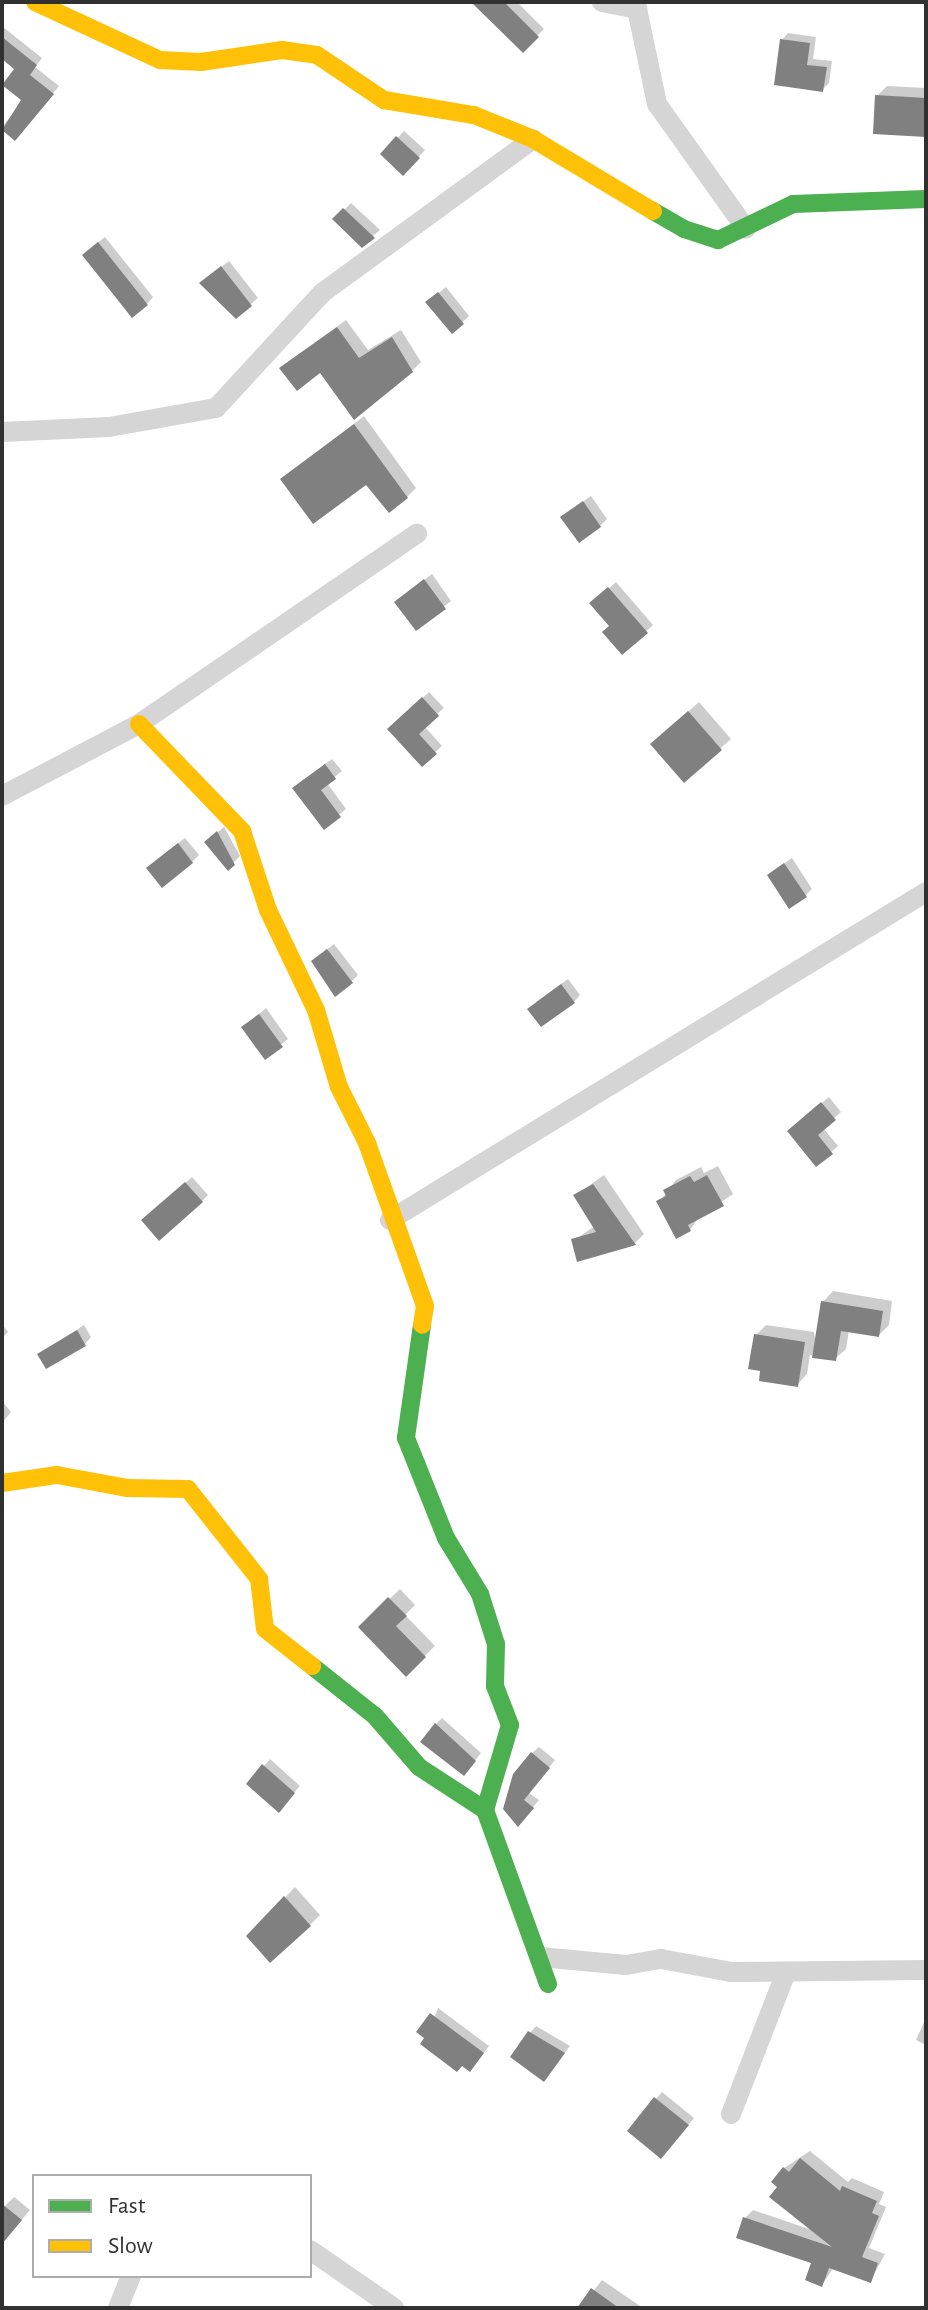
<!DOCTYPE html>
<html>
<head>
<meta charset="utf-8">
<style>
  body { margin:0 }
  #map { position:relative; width:928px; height:2310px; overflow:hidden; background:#fff; font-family:"Alegreya Sans",sans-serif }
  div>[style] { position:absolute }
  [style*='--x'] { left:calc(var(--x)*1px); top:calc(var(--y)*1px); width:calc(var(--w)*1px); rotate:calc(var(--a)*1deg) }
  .shadow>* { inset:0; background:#0003 }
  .building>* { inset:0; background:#808080 }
  .street>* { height:20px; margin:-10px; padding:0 10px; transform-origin:10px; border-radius:10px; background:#d5d5d5 }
  .fast>* { height:18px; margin:-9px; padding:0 9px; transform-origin:9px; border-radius:9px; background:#4caf50 }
  .slow>* { height:18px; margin:-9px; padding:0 9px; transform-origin:9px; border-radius:9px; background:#ffc107 }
  span { translate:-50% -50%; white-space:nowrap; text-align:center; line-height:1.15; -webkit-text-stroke:8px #fff; paint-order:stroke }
  .frame { position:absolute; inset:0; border:4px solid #313131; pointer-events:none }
  .legend { position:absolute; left:32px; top:2174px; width:280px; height:104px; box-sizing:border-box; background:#fff; border:2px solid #adadad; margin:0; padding:10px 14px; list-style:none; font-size:24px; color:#313131 }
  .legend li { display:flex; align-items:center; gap:16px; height:40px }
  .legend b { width:40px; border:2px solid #adadad }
</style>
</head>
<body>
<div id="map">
  <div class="shadow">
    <i style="clip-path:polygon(487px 2px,517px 2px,544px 29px,523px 50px)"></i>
    <i style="clip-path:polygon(3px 27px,42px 58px,35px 67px,59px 86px,15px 138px,2px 127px,24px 100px,17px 69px,2px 57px)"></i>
    <i style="clip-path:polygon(788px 33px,816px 37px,813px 59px,832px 61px,829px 83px,822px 90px,782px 40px)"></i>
    <i style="clip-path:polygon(887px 86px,926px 88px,926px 135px,877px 96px)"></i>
    <i style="clip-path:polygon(404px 131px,425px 150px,403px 173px,383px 154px)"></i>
    <i style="clip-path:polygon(351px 203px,380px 230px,362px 245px,335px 219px)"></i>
    <i style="clip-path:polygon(105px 237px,153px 297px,147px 304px,91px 248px)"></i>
    <i style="clip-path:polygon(229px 261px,258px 298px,236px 316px,201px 283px)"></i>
    <i style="clip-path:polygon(446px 287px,469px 316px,452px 332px,435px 296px)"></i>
    <i style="clip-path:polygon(346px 320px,368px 350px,401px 330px,421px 362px,412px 371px,321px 370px,291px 360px)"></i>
    <i style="clip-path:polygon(364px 416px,416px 488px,407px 497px,366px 482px,282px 479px)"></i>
    <i style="clip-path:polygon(591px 496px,607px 519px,600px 526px,570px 511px)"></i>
    <i style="clip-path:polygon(432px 574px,451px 601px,416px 628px,403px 596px)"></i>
    <i style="clip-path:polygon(616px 582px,653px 625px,622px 653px,599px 597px)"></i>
    <i style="clip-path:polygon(429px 692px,444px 708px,424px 726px,442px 746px,422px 764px,390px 729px)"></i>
    <i style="clip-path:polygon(699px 702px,731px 739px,684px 780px,663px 734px)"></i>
    <i style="clip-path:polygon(332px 759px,342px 771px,327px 783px,346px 809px,324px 827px,302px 781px)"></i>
    <i style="clip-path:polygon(224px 827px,240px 856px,228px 868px,213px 836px)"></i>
    <i style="clip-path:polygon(185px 838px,199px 855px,192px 862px,155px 861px)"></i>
    <i style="clip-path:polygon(792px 858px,812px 889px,806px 895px,776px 869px)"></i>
    <i style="clip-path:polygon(334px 944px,358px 975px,351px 982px,320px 955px)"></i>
    <i style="clip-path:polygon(568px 979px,580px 995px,574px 1002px,536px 1002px)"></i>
    <i style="clip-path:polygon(266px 1008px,288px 1039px,265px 1057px,243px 1027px)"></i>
    <i style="clip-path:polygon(829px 1097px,841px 1112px,823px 1128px,838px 1146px,817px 1164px,796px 1125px)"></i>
    <i style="clip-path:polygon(718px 1166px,733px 1194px,699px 1217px,690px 1230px,659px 1202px,676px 1180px,701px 1167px,704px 1173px)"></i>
    <i style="clip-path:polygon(604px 1175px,644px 1234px,634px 1244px,574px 1240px,595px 1226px,576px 1195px)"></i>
    <i style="clip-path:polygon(192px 1177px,208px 1195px,202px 1201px,150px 1214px)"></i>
    <i style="clip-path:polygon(833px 1291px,892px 1301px,889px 1325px,879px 1335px,849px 1330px,846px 1349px,835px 1359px,810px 1355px,807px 1374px,797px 1385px,756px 1335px,766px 1325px,814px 1332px,816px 1344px,823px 1302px)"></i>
    <i style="clip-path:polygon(2px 1324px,8px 1332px,2px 1338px)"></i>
    <i style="clip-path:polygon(84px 1325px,91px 1337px,85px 1344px,40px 1354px)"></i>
    <i style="clip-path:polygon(2px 1401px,11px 1412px,2px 1423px)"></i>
    <i style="clip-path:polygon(400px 1589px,415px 1605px,405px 1615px,435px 1646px,406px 1674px,360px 1627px)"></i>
    <i style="clip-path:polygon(442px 1718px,481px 1753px,470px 1767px,436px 1724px)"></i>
    <i style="clip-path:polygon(539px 1747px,555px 1760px,529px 1793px,539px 1800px,519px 1824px,532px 1753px)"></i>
    <i style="clip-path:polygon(270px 1759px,300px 1786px,285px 1803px,248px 1784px)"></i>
    <i style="clip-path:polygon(295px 1887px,320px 1915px,310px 1925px,249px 1936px)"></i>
    <i style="clip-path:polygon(438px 2008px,489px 2046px,476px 2063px,462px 2064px,427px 2037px)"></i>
    <i style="clip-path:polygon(926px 2018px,926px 2045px,916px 2040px)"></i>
    <i style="clip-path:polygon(536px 2026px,570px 2046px,544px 2079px,530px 2033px)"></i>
    <i style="clip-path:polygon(662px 2092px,694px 2118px,668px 2150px,656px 2099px)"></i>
    <i style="clip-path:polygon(810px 2151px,848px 2182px,852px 2178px,884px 2192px,879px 2204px,886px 2207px,869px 2248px,885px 2254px,871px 2280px,834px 2267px,822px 2285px,814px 2262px,744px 2219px,753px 2210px,812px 2230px,780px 2187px,784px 2168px)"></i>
    <i style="clip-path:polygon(14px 2197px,30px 2210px,2px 2243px,2px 2209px)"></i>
    <i style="clip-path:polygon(602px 2280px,643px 2308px,580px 2308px)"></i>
  </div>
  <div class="building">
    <i style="clip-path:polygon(471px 2px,504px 2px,539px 37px,523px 53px)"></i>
    <i style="clip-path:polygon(2px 37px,37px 65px,30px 75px,54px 94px,15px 141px,2px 130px,21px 100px,2px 85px,14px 69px,2px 59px)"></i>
    <i style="clip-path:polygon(780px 39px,810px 43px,807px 65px,827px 67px,823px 92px,774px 85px)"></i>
    <i style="clip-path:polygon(875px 95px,926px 98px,926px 137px,873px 134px)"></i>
    <i style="clip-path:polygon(396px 136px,420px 158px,403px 176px,380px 154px)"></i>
    <i style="clip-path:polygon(343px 208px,375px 238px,362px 248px,332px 219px)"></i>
    <i style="clip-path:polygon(98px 242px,148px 305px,132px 318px,82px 255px)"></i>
    <i style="clip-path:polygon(221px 266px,252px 306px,236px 319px,199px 283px)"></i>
    <i style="clip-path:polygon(438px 292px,464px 324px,452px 334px,425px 302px)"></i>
    <i style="clip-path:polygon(337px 327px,359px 358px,392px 337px,413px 372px,354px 420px,320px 373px,297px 391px,279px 368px)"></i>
    <i style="clip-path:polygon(354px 424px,408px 498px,389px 513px,366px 485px,313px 524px,280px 479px)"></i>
    <i style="clip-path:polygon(583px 501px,601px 527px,579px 543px,560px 517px)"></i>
    <i style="clip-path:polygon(424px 579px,446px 609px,416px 631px,394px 602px)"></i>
    <i style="clip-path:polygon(608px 587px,648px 633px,622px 655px,602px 632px,609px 626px,589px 603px)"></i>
    <i style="clip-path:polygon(422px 697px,439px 716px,419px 734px,437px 754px,422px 767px,387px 729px)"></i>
    <i style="clip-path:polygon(688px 711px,722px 750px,684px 783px,650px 744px)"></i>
    <i style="clip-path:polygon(325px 764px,336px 779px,321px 790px,341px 817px,324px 830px,292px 788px)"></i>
    <i style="clip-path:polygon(217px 831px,235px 865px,228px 871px,204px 842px)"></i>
    <i style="clip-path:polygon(178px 843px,193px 863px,162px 888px,146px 868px)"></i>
    <i style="clip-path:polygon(784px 863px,807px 897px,789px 909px,767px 875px)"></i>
    <i style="clip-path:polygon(327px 949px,353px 983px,335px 997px,311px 961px)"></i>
    <i style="clip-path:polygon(561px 984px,575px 1003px,541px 1027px,527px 1009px)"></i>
    <i style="clip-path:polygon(259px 1014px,283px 1047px,265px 1060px,241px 1027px)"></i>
    <i style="clip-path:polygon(821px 1102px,836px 1120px,818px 1135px,833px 1154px,816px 1167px,787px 1131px)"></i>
    <i style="clip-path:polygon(707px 1175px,724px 1206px,688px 1225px,691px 1231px,676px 1239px,656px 1201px,666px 1196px,663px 1190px,690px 1176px,694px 1182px)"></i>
    <i style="clip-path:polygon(185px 1182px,203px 1202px,159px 1241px,141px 1220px)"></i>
    <i style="clip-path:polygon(593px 1184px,636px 1245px,577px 1262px,571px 1239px,596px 1232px,573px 1195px)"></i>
    <i style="clip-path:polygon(821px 1301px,883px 1311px,879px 1337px,841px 1331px,836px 1361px,812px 1358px)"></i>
    <i style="clip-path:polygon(77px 1330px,86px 1346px,46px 1369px,37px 1354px)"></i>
    <i style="clip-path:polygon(754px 1334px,805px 1342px,798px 1387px,759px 1381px,760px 1371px,748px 1369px)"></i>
    <i style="clip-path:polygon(388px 1597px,407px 1616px,396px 1626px,426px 1657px,406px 1677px,358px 1627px)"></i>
    <i style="clip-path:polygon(435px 1723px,476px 1761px,464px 1776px,420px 1742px)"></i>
    <i style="clip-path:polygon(531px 1752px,550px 1768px,524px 1800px,534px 1808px,518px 1827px,503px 1809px,513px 1774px)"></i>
    <i style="clip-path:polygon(262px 1764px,295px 1793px,279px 1813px,246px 1784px)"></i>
    <i style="clip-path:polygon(284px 1896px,311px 1926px,270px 1963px,246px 1936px)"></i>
    <i style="clip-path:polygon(430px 2013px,484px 2053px,470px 2072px,462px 2066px,457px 2072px,420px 2044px,424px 2038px,416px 2032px)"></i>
    <i style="clip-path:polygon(528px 2031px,565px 2053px,544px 2082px,510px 2057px)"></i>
    <i style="clip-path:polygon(654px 2097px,689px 2125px,661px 2159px,627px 2131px)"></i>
    <i style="clip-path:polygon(800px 2158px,840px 2191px,842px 2186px,877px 2201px,872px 2213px,879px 2216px,862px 2257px,878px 2263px,871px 2283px,829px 2268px,822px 2287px,805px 2280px,811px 2263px,736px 2238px,743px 2217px,832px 2247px,769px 2197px,777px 2187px,771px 2182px,783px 2167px,789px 2172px)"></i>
    <i style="clip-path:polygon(2px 2204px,22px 2220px,2px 2244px)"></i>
    <i style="clip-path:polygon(591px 2288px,619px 2308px,577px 2308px)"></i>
  </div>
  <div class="street">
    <i style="--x:602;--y:2;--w:36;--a:11"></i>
    <i style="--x:637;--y:9;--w:97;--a:78.1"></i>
    <i style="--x:657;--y:104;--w:153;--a:54.5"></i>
    <i style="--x:2;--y:432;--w:107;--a:-2.7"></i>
    <i style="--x:109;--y:427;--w:109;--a:-10.1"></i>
    <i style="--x:216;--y:408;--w:156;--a:-47.3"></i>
    <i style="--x:322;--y:293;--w:261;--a:-36.1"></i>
    <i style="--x:2;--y:796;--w:155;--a:-27.7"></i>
    <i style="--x:139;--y:724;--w:337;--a:-34.4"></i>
    <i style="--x:390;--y:1220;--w:628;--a:-31.46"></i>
    <i style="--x:540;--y:1957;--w:86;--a:5.3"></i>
    <i style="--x:626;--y:1965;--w:36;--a:-10"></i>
    <i style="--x:661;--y:1959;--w:71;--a:10.5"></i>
    <i style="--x:731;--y:1972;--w:195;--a:-0.6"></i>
    <i style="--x:731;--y:2114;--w:152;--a:-68.8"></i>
    <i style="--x:310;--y:2250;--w:102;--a:34.6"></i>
    <i style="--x:118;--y:2308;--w:35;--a:-68"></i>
  </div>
  <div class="fast">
    <i style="--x:653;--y:211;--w:36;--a:30"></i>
    <i style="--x:684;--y:229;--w:36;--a:18"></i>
    <i style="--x:718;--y:240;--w:83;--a:-25.6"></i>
    <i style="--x:793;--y:204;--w:133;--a:-2.2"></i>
    <i style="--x:422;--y:1325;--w:114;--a:98.1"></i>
    <i style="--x:406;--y:1438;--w:108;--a:68.2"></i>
    <i style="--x:446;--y:1538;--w:66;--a:58.7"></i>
    <i style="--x:480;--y:1594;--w:52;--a:72.3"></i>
    <i style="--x:496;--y:1644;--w:42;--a:91.4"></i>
    <i style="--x:495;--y:1686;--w:42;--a:69"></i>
    <i style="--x:510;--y:1725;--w:89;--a:106.4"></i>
    <i style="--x:485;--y:1810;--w:185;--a:70.1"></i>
    <i style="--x:312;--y:1666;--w:80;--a:38.4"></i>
    <i style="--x:375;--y:1716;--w:67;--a:49.2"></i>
    <i style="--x:419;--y:1767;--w:79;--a:33.1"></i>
  </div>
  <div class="slow">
    <i style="--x:35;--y:2;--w:138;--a:24.9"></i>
    <i style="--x:160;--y:60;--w:41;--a:2.8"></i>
    <i style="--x:201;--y:62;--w:82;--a:-8.4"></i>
    <i style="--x:282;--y:50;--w:35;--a:8"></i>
    <i style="--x:317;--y:55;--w:81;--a:33.9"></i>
    <i style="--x:384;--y:100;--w:91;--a:9.5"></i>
    <i style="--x:474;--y:115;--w:64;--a:22.1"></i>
    <i style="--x:533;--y:139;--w:140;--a:31"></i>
    <i style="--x:139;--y:724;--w:149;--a:46.1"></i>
    <i style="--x:242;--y:831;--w:83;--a:71.8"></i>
    <i style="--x:268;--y:910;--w:111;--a:64.4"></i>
    <i style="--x:316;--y:1010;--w:80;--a:73.4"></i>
    <i style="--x:339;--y:1087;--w:63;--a:63.4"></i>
    <i style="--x:367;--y:1143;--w:173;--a:70.4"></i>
    <i style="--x:425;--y:1306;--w:19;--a:99"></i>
    <i style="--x:2;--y:1483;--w:56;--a:-8.3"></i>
    <i style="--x:57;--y:1475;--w:71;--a:10.5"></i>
    <i style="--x:127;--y:1488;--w:61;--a:0.9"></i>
    <i style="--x:188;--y:1489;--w:115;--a:51.7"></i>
    <i style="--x:259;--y:1579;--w:50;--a:83.2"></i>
    <i style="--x:265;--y:1629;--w:60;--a:38.2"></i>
  </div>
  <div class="frame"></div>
  <ul class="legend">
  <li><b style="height:10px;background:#4caf50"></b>Fast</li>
  <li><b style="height:10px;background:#ffc107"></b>Slow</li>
  </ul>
</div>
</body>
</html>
